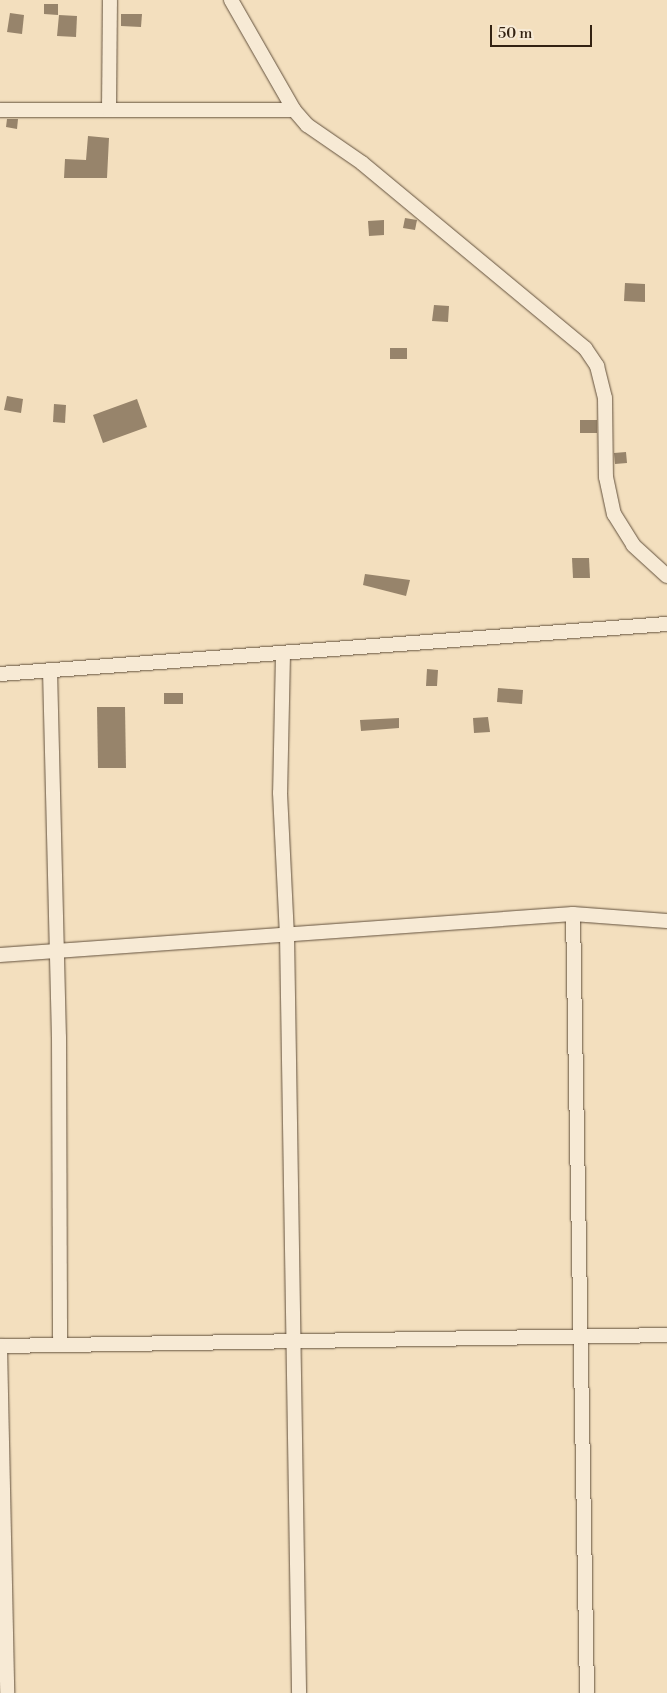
<!DOCTYPE html>
<html>
<head>
<meta charset="utf-8">
<style>
  body { margin:0 }
  #map { position:relative; width:667px; height:1693px; overflow:hidden; background:#f3dfbe; font-family:"Libre Bodoni",serif }
  div>[style] { position:absolute }
  [style*='--x'] { left:calc(var(--x)*1px); top:calc(var(--y)*1px); width:calc(var(--w)*1px); rotate:calc(var(--a)*1deg) }
  .building>* { inset:0; background:#97846b }
  .roads { filter:drop-shadow(0 0 1px #63513d) drop-shadow(0 0 1px #63513d) }
  .minor>* { height:14px; margin:-7px; padding:0 7px; transform-origin:7px; border-radius:7px; background:#f7ead5 }
  span { translate:-50% -50%; white-space:nowrap; text-align:center; line-height:1.15; -webkit-text-stroke:5px #f7ead5; paint-order:stroke }
  .scale { position:absolute; left:490px; top:25px; width:102px; height:22px; box-sizing:border-box; border:2px solid #332212; border-top:0; padding-left:6px; font-size:15px; line-height:18px; white-space:nowrap; color:#332212; -webkit-text-stroke:4px #f7ead5; paint-order:stroke }
</style>
</head>
<body>
<div id="map">
  <div class="building">
    <i style="clip-path:polygon(44px 4px,58px 4px,58px 15px,44px 14px)"></i>
    <i style="clip-path:polygon(10px 13px,24px 15px,22px 34px,7px 32px)"></i>
    <i style="clip-path:polygon(121px 14px,142px 14px,141px 27px,121px 26px)"></i>
    <i style="clip-path:polygon(59px 15px,77px 16px,76px 37px,57px 36px)"></i>
    <i style="clip-path:polygon(7px 119px,18px 119px,17px 129px,6px 127px)"></i>
    <i style="clip-path:polygon(88px 136px,109px 138px,107px 178px,64px 178px,65px 159px,86px 160px)"></i>
    <i style="clip-path:polygon(405px 218px,417px 220px,415px 230px,403px 228px)"></i>
    <i style="clip-path:polygon(384px 220px,384px 235px,369px 236px,368px 221px)"></i>
    <i style="clip-path:polygon(625px 283px,645px 284px,645px 302px,624px 301px)"></i>
    <i style="clip-path:polygon(434px 305px,449px 306px,448px 322px,432px 321px)"></i>
    <i style="clip-path:polygon(390px 348px,407px 348px,407px 359px,390px 359px)"></i>
    <i style="clip-path:polygon(7px 396px,23px 399px,21px 413px,4px 410px)"></i>
    <i style="clip-path:polygon(137px 399px,147px 427px,103px 443px,93px 415px)"></i>
    <i style="clip-path:polygon(54px 404px,66px 405px,65px 423px,53px 422px)"></i>
    <i style="clip-path:polygon(580px 420px,597px 420px,597px 433px,580px 433px)"></i>
    <i style="clip-path:polygon(626px 452px,627px 463px,615px 464px,614px 453px)"></i>
    <i style="clip-path:polygon(572px 558px,589px 558px,590px 578px,573px 578px)"></i>
    <i style="clip-path:polygon(365px 574px,410px 580px,406px 596px,363px 585px)"></i>
    <i style="clip-path:polygon(427px 669px,438px 670px,437px 686px,426px 686px)"></i>
    <i style="clip-path:polygon(498px 688px,523px 690px,522px 704px,497px 702px)"></i>
    <i style="clip-path:polygon(164px 693px,183px 693px,183px 704px,164px 704px)"></i>
    <i style="clip-path:polygon(97px 707px,125px 707px,126px 768px,98px 768px)"></i>
    <i style="clip-path:polygon(488px 717px,490px 732px,474px 733px,473px 718px)"></i>
    <i style="clip-path:polygon(399px 718px,399px 728px,361px 731px,360px 720px)"></i>
  </div>
  <div class="roads">
    <div class="minor">
      <i style="--x:231;--y:0;--w:127;--a:60.2"></i>
      <i style="--x:294;--y:110;--w:20;--a:49"></i>
      <i style="--x:307;--y:125;--w:67;--a:34.6"></i>
      <i style="--x:362;--y:163;--w:290;--a:39.7"></i>
      <i style="--x:585;--y:348;--w:22;--a:56"></i>
      <i style="--x:597;--y:366;--w:33;--a:76"></i>
      <i style="--x:605;--y:398;--w:79;--a:89.3"></i>
      <i style="--x:606;--y:477;--w:38;--a:78"></i>
      <i style="--x:614;--y:514;--w:36;--a:58"></i>
      <i style="--x:633;--y:545;--w:46;--a:42.4"></i>
      <i style="--x:0;--y:110;--w:294;--a:0"></i>
      <i style="--x:109;--y:110;--w:110;--a:-89.5"></i>
      <i style="--x:283;--y:654;--w:139;--a:91.2"></i>
      <i style="--x:280;--y:793;--w:141;--a:87.2"></i>
      <i style="--x:287;--y:934;--w:759;--a:89.09"></i>
      <i style="--x:50;--y:670;--w:367;--a:88.6"></i>
      <i style="--x:59;--y:1037;--w:308;--a:89.8"></i>
      <i style="--x:0;--y:674;--w:669;--a:-4.29"></i>
      <i style="--x:573;--y:914;--w:779;--a:88.97"></i>
      <i style="--x:0;--y:955;--w:574;--a:-4.09"></i>
      <i style="--x:573;--y:914;--w:94;--a:4.3"></i>
      <i style="--x:0;--y:1346;--w:667;--a:-0.94"></i>
      <i style="--x:0;--y:1346;--w:347;--a:88.8"></i>
    </div>
  </div>
  <div class="scale">50 m</div>
</div>
</body>
</html>
